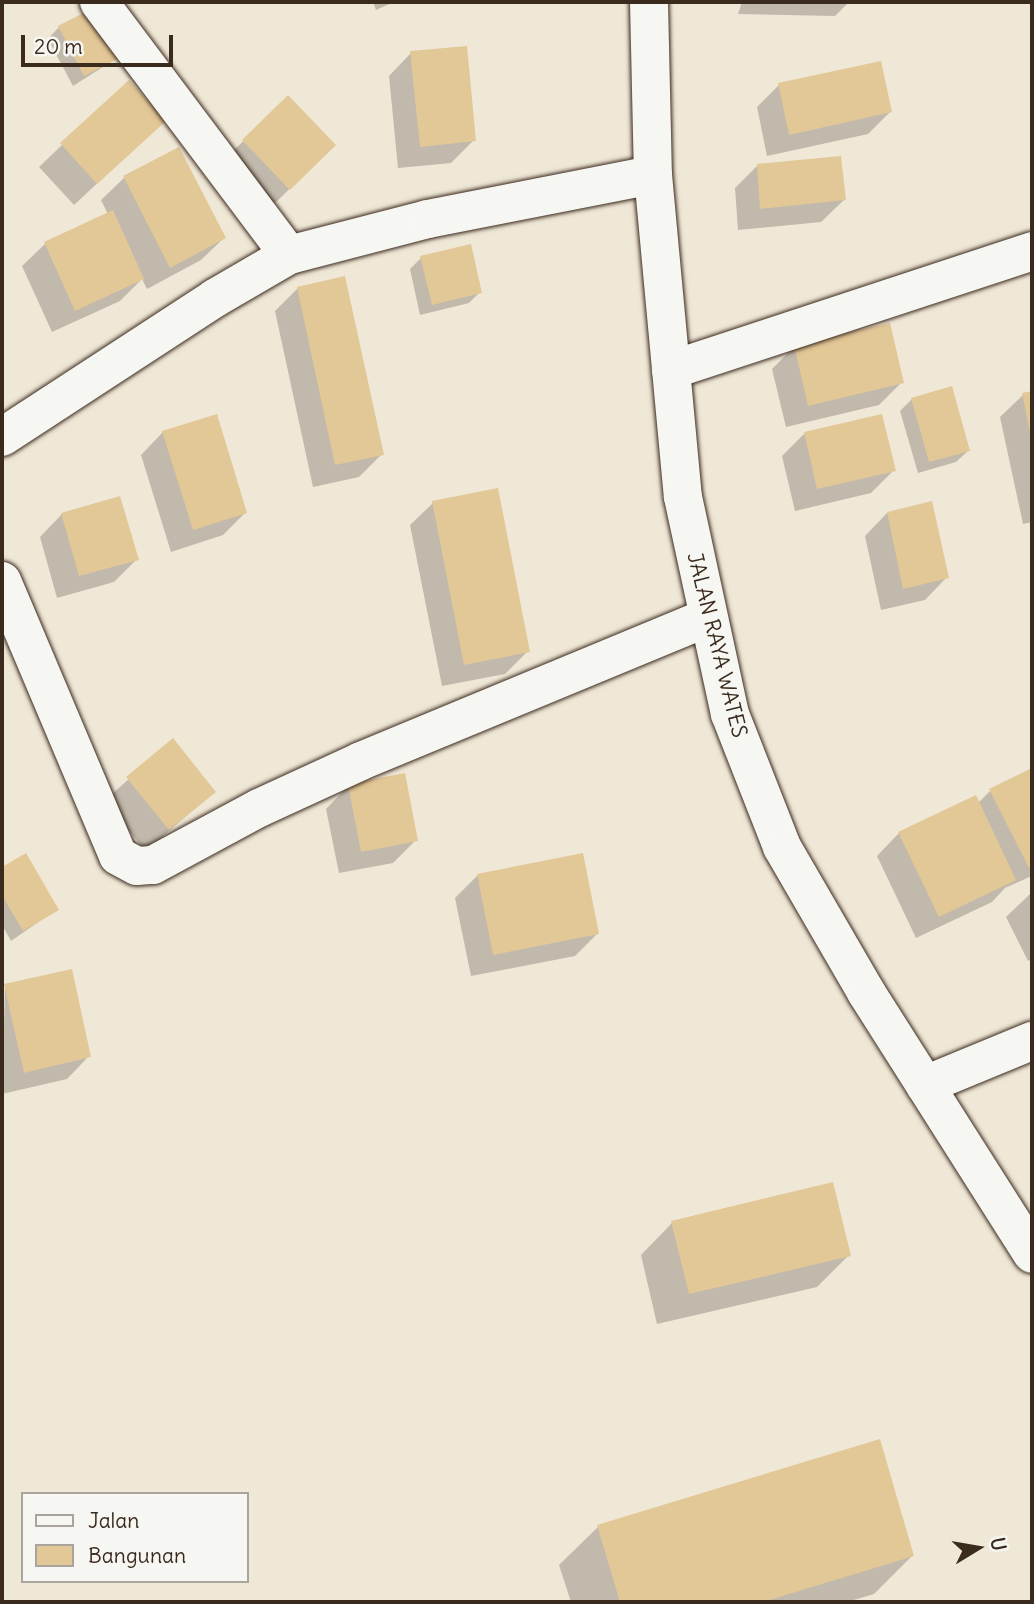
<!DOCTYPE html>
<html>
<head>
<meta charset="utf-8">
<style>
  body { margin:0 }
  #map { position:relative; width:1034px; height:1604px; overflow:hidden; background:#f0e8d7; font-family:Delius,sans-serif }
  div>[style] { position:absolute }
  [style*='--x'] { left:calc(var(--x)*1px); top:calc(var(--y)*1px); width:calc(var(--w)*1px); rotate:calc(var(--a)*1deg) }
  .shadow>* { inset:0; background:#0003 }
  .building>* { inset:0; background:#e2c797 }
  .roads { filter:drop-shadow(0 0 2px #3b2a1e) drop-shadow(0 0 2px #3b2a1e) }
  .minor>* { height:38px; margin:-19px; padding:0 19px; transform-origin:19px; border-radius:19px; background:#f6f6f2 }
  .highway>* { height:38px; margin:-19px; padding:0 19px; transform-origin:19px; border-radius:19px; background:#f6f6f2 }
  span { translate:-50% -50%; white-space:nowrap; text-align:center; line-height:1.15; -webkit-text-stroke:7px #f6f6f2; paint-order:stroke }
  .street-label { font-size:21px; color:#3b2a1e }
  .frame { position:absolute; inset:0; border:4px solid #3b2a1e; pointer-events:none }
  .legend { position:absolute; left:21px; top:1492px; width:228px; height:91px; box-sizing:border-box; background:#f6f6f2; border:2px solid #aba49d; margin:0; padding:9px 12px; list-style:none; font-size:21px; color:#3b2a1e }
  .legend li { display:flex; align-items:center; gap:14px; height:35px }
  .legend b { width:35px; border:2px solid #aba49d }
  .north { position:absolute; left:943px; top:1513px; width:70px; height:70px; -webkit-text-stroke:5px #f6f6f2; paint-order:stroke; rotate:79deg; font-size:19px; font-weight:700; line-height:28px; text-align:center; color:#3b2a1e }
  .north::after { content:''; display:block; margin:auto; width:24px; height:32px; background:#3b2a1e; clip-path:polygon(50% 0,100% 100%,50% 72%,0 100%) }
  .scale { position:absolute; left:21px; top:35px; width:152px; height:32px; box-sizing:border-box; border:4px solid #3b2a1e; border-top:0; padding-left:9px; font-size:21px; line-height:24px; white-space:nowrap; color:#3b2a1e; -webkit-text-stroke:5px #f6f6f2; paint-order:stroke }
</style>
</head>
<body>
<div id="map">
  <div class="shadow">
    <i style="clip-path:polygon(373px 2px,394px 2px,376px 10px)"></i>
    <i style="clip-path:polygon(742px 2px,849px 2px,835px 16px,738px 14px)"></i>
    <i style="clip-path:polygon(59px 27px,122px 55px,73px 86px,48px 39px)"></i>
    <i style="clip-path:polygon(411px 53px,474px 140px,451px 163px,398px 168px,389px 76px)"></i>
    <i style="clip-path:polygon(779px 85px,890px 112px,868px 134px,767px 156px,757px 107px)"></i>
    <i style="clip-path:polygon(288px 97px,334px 145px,267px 211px,221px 163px)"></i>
    <i style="clip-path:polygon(164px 121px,74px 205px,39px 167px,62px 145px)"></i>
    <i style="clip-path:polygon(178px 149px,224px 238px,201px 260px,147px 289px,142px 279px,120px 301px,52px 332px,22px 266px,45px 244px,108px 214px,101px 200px,124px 178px)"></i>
    <i style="clip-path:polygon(757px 166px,844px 200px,821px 222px,738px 230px,735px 188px)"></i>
    <i style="clip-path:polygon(421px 258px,480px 292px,469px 303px,420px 315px,410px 269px)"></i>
    <i style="clip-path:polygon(298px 288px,382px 454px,359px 477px,313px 487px,275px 311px)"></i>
    <i style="clip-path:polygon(794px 347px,902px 382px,879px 405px,786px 427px,772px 369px)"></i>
    <i style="clip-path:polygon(1032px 393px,1032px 522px,1023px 524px,1000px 417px,1023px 395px)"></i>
    <i style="clip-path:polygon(912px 399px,968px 451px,956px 462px,918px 473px,900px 411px)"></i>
    <i style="clip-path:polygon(163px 432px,245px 513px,223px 535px,171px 552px,141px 455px)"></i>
    <i style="clip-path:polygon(804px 434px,894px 470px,871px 493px,795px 511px,782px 456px)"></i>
    <i style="clip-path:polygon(433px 503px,528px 651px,505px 674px,442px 686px,410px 525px)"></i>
    <i style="clip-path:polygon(887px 513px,947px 577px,925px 600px,881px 610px,865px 536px)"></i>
    <i style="clip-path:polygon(62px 514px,137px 559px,114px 582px,57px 598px,40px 537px)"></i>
    <i style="clip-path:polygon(172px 741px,214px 792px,146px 851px,104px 801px)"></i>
    <i style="clip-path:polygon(1032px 770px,1032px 876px,1005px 888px,992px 902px,916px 938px,877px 856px,899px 833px,978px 803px,990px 791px)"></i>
    <i style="clip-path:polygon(348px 786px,416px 840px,393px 863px,339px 873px,326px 809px)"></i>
    <i style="clip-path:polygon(25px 855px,57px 909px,11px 941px,2px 925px,2px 869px)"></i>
    <i style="clip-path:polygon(478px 875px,597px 934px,575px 956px,471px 976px,455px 898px)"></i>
    <i style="clip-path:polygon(1032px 892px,1032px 959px,1028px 961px,1006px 917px)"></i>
    <i style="clip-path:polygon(5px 986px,89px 1056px,67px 1079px,2px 1094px)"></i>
    <i style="clip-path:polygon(672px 1223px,849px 1255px,817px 1287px,657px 1324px,641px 1255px)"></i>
    <i style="clip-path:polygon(598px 1527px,912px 1556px,874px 1594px,847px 1602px,571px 1602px,559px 1565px)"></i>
  </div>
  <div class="building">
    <i style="clip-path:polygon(99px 5px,125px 55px,84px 76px,58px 26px)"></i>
    <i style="clip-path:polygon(467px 46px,476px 141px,420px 147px,410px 51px)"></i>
    <i style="clip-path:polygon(881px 61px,892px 112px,789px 135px,778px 83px)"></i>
    <i style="clip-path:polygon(129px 80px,166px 121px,97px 184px,60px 143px)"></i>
    <i style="clip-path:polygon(288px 95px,336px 145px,290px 190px,242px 140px)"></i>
    <i style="clip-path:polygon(179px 147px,226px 238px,170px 268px,123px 176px)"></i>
    <i style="clip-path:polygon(841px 156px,846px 200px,760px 209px,757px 164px)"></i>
    <i style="clip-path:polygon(113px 210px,144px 279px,75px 311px,44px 242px)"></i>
    <i style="clip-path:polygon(471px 244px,482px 293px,432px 305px,420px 256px)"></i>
    <i style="clip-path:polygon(345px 276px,384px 455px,335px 465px,297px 287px)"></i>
    <i style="clip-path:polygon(890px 323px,904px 383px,808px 406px,794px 345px)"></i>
    <i style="clip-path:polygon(952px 386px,970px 451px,929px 462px,911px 398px)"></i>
    <i style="clip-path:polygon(1032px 391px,1032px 437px,1031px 437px,1022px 393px)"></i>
    <i style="clip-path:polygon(217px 414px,247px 513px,193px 530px,162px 431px)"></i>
    <i style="clip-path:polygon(882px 414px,896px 471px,817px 489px,804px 432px)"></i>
    <i style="clip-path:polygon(498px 488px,530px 652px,464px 665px,432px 501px)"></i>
    <i style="clip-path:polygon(120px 496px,139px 560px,79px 576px,61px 513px)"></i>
    <i style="clip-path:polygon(932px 501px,949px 578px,903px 589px,887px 512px)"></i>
    <i style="clip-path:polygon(173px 738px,216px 792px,169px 830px,126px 777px)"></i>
    <i style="clip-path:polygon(1032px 768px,1032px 866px,1029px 868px,989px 789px)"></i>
    <i style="clip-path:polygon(405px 773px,418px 841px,361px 852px,348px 784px)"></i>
    <i style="clip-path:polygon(976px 795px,1016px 880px,939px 917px,898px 832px)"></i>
    <i style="clip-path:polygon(26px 853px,59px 910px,23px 931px,2px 895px,2px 867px)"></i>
    <i style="clip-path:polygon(583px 853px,599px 934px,493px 955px,477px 874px)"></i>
    <i style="clip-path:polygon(72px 969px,91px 1057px,24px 1073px,4px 984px)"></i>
    <i style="clip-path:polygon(833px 1182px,851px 1256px,689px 1294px,671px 1221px)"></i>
    <i style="clip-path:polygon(880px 1439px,914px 1556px,763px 1602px,620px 1602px,597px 1525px)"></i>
  </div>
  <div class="roads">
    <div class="minor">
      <i style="--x:99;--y:2;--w:316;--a:53.1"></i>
      <i style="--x:671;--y:370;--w:380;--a:-18.2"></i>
      <i style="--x:2;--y:437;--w:254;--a:-33.1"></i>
      <i style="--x:215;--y:298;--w:86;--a:-30.2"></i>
      <i style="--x:289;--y:255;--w:144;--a:-14.5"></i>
      <i style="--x:428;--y:219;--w:229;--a:-11.1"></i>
      <i style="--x:2;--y:581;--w:298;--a:67.1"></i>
      <i style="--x:118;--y:856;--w:21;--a:28"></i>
      <i style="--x:137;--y:866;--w:16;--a:-4"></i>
      <i style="--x:153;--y:865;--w:120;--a:-28.3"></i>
      <i style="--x:259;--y:808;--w:112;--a:-24.7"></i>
      <i style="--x:361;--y:761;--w:374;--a:-22.5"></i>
      <i style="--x:925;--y:1085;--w:116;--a:-22.4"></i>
    </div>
    <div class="highway">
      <i style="--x:649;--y:2;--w:173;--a:88.7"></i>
      <i style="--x:653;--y:175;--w:323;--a:84.7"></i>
      <i style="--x:683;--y:497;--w:222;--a:77.8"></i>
      <i style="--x:730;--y:714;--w:143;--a:68.6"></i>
      <i style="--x:782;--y:847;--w:168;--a:59.9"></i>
      <i style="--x:866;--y:992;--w:310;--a:57.6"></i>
    </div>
  </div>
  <div class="street-label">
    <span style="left:717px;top:645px;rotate:76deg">JALAN RAYA WATES</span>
  </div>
  <div class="frame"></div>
  <ul class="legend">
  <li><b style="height:9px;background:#f6f6f2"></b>Jalan</li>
  <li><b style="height:19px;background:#e2c797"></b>Bangunan</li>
  </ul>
  <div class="north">U</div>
  <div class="scale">20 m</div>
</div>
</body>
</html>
